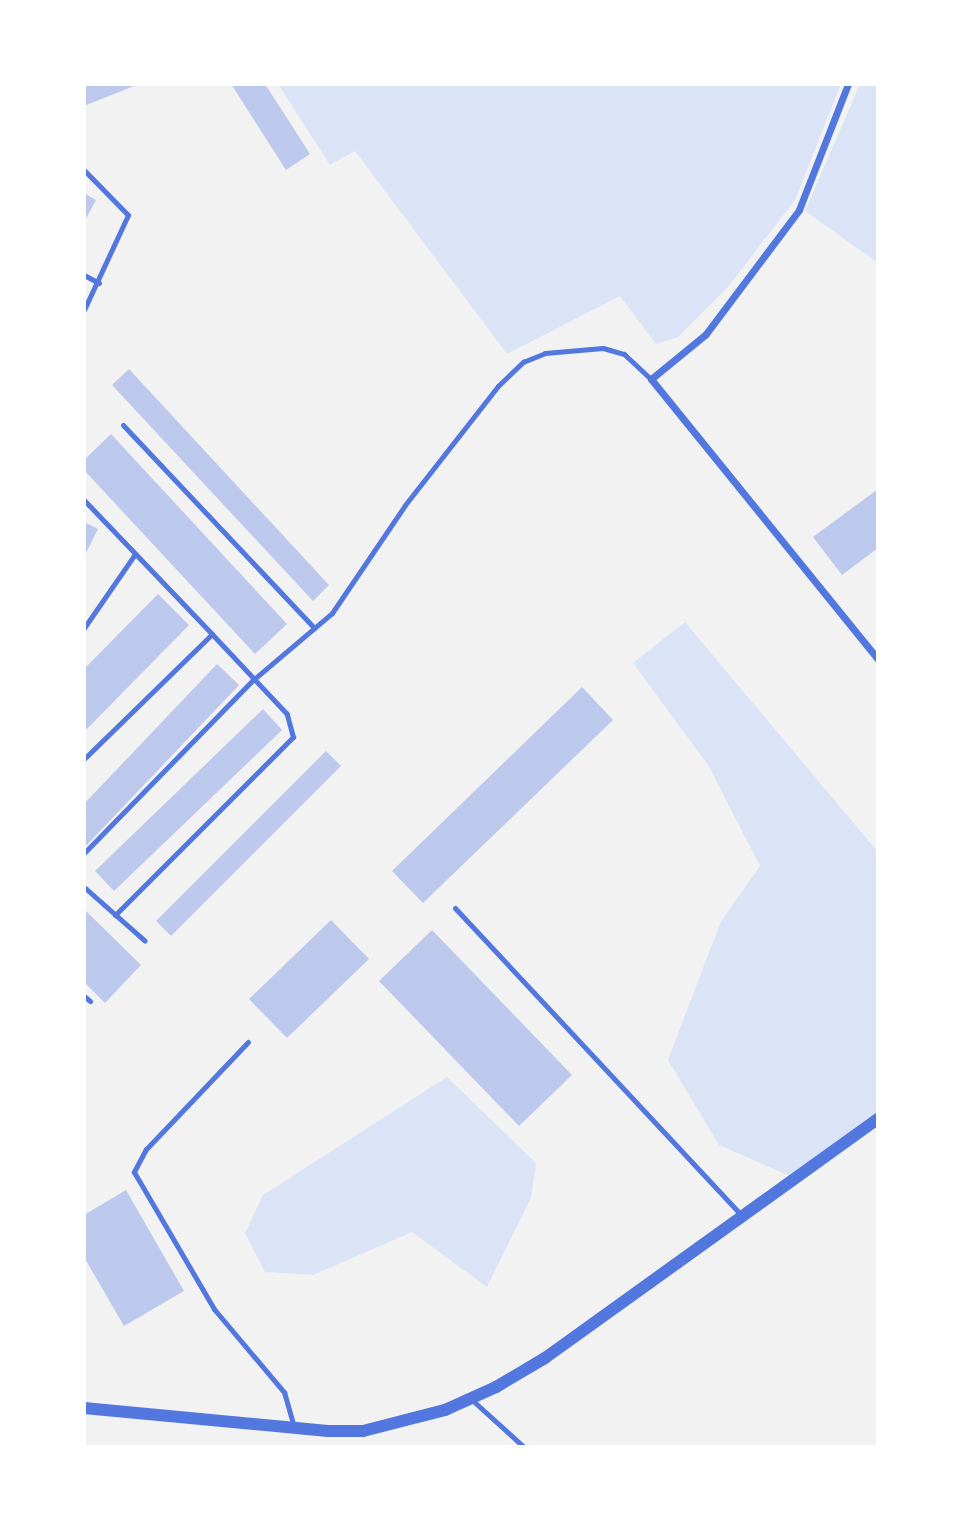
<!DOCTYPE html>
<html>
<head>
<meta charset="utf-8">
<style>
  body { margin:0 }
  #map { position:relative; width:962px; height:1531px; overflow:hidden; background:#f2f2f2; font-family:"PT Sans Narrow",sans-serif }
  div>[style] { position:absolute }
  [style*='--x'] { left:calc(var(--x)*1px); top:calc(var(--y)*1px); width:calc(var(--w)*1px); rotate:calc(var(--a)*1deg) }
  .green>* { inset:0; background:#dbe4f7 }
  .building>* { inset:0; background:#bdc9ec }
  .service>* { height:5px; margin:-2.5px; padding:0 2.5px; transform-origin:2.5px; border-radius:2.5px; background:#5277de }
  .minor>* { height:7px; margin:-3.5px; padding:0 3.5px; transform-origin:3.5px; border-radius:3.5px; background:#5277de }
  .tertiary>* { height:12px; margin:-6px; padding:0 6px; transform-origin:6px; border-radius:6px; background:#5277de }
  span { translate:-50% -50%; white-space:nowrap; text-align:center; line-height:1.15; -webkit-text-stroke:5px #fff; paint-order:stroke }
  .frame { position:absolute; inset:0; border:86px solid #fff; pointer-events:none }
</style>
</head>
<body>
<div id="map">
  <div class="green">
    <i style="clip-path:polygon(278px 84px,841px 84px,795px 200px,728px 287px,678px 337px,656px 344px,620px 296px,507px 354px,355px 151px,330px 165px)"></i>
    <i style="clip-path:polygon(860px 84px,878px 84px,878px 263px,805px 211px)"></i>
    <i style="clip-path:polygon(685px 622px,878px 852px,878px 1114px,792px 1177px,719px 1145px,668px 1060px,721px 921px,760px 866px,708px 765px,633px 663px)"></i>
    <i style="clip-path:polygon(447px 1077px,536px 1163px,531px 1198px,487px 1287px,412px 1232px,313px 1275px,265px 1272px,245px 1233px,263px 1195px)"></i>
  </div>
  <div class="building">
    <i style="clip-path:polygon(84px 84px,139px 84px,84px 106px)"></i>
    <i style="clip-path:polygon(231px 84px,265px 84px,310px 154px,286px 170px)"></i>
    <i style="clip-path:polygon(84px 193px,96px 200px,84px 222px)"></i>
    <i style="clip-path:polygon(129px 369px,329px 585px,313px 601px,112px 385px)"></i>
    <i style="clip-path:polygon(111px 434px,287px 624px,255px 654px,84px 470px,84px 460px)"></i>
    <i style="clip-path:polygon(878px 489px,878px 548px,842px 575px,813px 537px)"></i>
    <i style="clip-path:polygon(84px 522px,98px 529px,84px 557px)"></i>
    <i style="clip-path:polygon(158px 594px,189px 625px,84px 732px,84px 669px)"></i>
    <i style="clip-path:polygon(217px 664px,239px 685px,84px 848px,84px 804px)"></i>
    <i style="clip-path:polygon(582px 687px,613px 720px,423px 903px,392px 871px)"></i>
    <i style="clip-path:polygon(263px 709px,282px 730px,114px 891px,95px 871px)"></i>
    <i style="clip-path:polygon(326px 751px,341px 766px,171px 936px,156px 921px)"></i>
    <i style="clip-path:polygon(84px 909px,141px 965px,105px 1003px,84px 982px)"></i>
    <i style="clip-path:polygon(331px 920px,369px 959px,287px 1038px,249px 999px)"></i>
    <i style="clip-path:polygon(432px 930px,572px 1075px,519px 1126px,379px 981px)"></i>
    <i style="clip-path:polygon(126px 1190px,184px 1291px,124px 1326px,84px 1257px,84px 1215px)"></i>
  </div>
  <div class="service">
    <i style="--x:84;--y:170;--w:63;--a:45.6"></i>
    <i style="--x:128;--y:215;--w:105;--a:114.9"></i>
    <i style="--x:84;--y:275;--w:17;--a:28"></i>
    <i style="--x:123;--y:425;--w:279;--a:46.7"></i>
    <i style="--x:84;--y:500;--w:185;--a:46.3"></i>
    <i style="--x:212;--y:634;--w:179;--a:135.7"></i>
    <i style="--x:84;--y:628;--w:90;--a:-55.4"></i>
    <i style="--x:84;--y:853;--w:243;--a:-45.7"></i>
    <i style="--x:254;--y:679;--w:102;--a:-40.2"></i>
    <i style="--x:332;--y:613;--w:130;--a:-55.9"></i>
    <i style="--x:405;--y:505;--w:151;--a:-52"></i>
    <i style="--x:498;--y:386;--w:35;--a:-44"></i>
    <i style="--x:523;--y:362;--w:24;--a:-22"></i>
    <i style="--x:545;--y:353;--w:58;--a:-4.9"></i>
    <i style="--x:603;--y:348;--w:22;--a:16"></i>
    <i style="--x:624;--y:354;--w:37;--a:43"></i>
    <i style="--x:84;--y:887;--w:81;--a:41.5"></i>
    <i style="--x:455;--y:908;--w:418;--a:47"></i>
    <i style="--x:115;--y:915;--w:252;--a:-45"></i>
    <i style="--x:293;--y:737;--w:24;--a:-105"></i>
    <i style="--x:287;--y:714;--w:110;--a:-133.2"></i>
    <i style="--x:84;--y:996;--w:8;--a:40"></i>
    <i style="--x:248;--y:1042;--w:148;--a:133.6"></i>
    <i style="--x:146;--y:1149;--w:26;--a:118"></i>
    <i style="--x:134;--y:1172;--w:159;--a:59.7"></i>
    <i style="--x:214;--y:1309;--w:109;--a:49.9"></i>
    <i style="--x:284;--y:1392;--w:35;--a:74"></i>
    <i style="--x:471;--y:1399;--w:72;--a:42.2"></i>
  </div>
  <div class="minor">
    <i style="--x:848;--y:84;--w:135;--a:111.3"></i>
    <i style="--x:799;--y:210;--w:155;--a:126.9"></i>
    <i style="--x:706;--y:334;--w:71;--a:140.7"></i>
    <i style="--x:651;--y:379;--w:360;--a:51"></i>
  </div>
  <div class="tertiary">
    <i style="--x:84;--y:1408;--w:245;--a:5.4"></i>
    <i style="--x:328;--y:1431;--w:35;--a:0"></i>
    <i style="--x:363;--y:1431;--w:85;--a:-14.4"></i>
    <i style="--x:445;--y:1410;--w:56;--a:-24.3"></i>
    <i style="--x:496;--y:1387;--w:57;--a:-30.6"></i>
    <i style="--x:545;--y:1358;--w:410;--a:-35.7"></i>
  </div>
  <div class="frame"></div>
</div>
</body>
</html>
